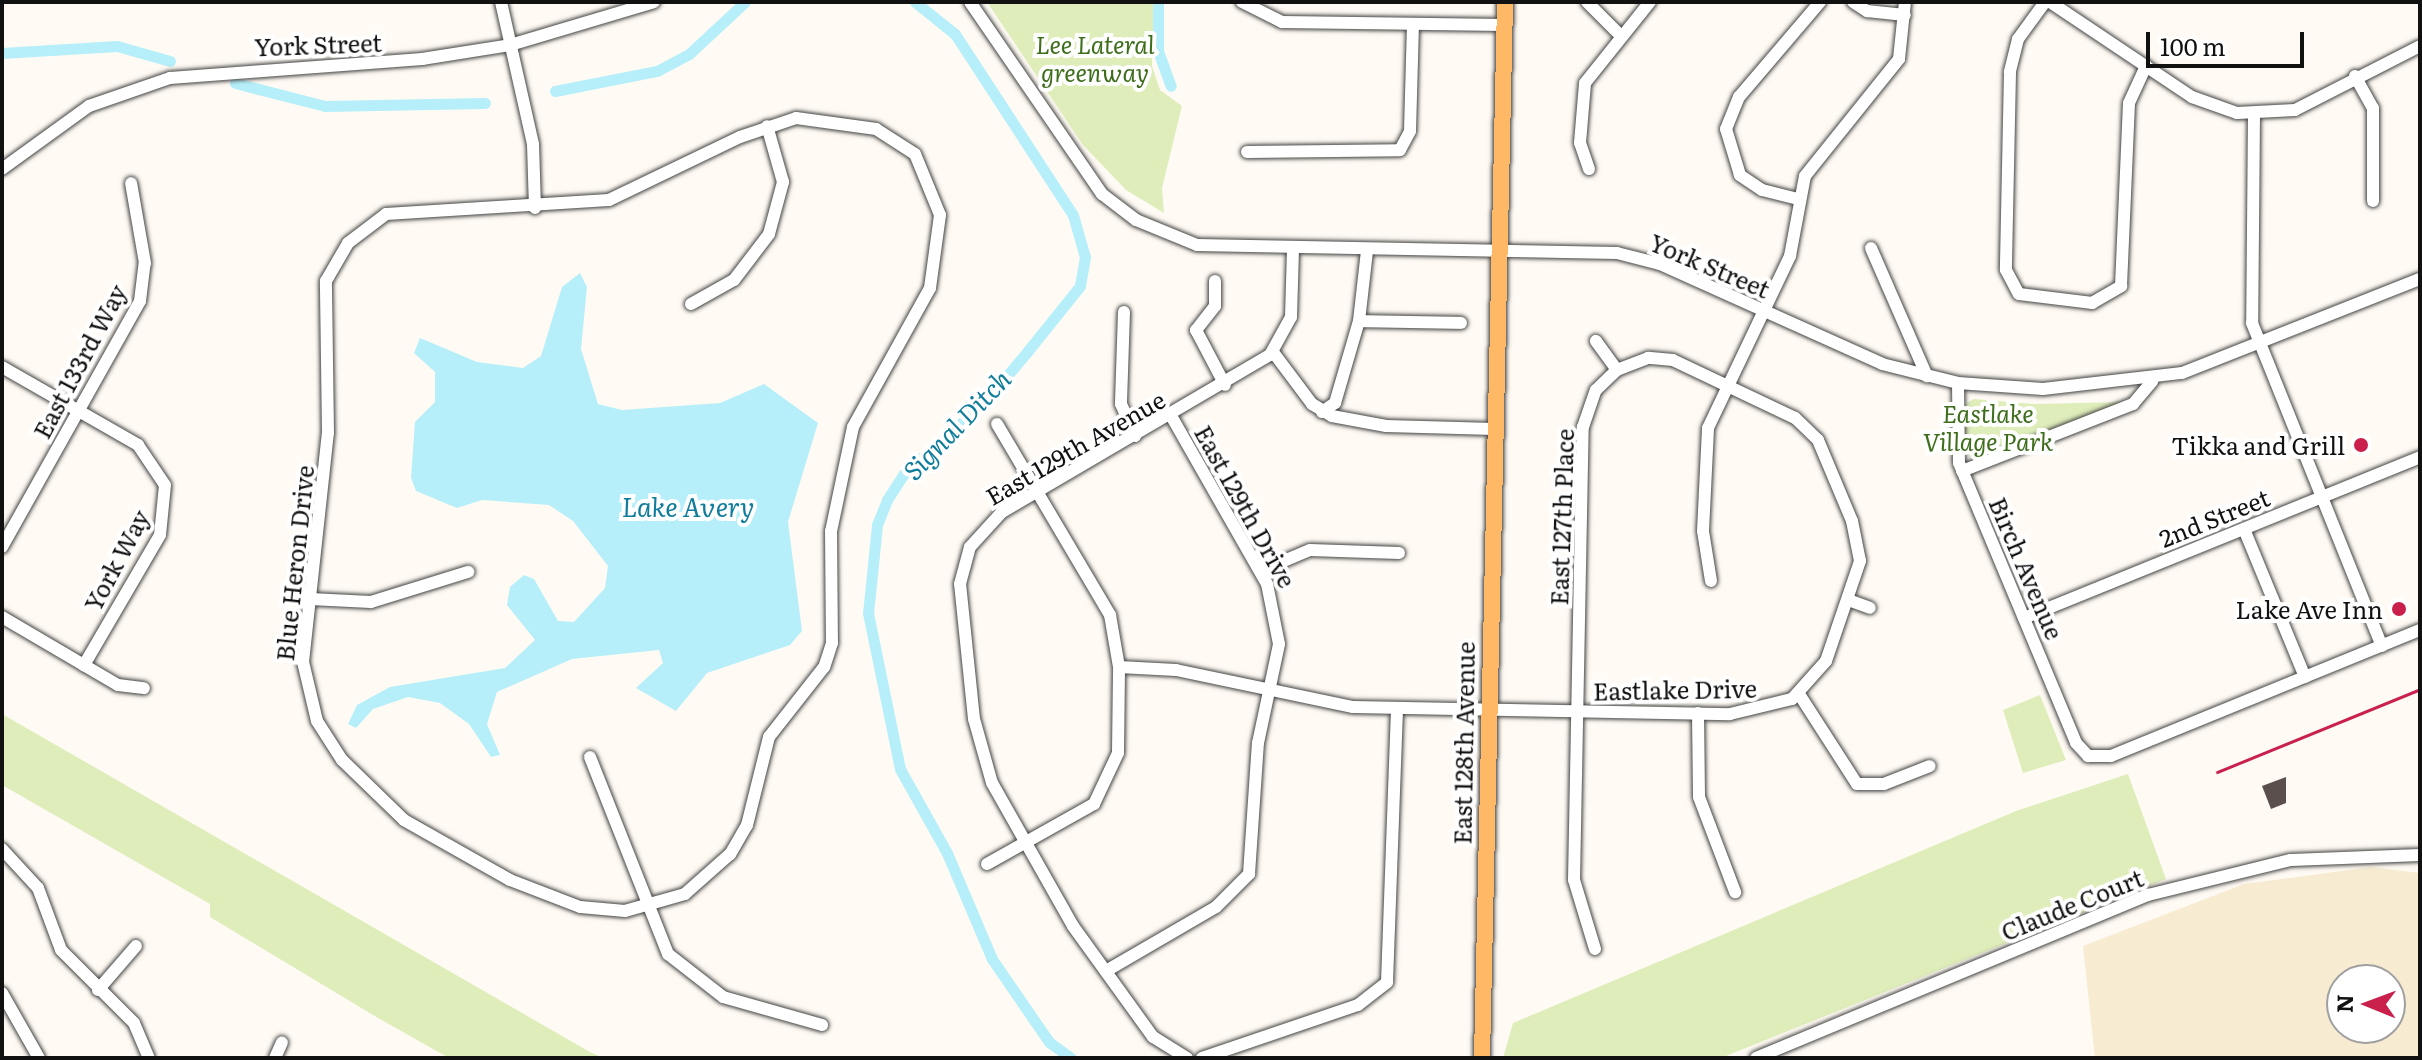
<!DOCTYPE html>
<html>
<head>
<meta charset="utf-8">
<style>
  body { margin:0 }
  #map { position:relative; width:2422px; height:1060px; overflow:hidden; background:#fffbf4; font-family:Literata,serif }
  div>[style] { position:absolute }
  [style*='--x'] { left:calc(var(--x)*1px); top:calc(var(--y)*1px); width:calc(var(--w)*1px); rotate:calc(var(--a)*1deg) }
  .farmland>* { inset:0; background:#f7ecd2 }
  .green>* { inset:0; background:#dfedbb }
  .water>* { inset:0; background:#b6eff9 }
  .canal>* { height:11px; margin:-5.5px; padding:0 5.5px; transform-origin:5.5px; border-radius:5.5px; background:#b6eff9 }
  .building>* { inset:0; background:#5a4f4c }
  .roads { filter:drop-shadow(0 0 2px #444) drop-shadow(0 0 2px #444) }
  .minor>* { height:12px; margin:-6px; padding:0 6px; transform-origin:6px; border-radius:6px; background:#fff }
  .major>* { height:16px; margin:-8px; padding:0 8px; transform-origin:8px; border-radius:8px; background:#ffb865 }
  .rail>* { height:3px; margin:-1.5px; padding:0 1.5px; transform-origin:1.5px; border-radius:1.5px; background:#ca204c }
  .dots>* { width:22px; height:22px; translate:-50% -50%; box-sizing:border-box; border:4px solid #fff; border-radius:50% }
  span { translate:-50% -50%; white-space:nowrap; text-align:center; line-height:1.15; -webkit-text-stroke:8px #fff; paint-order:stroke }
  .street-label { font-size:24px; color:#111 }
  .park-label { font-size:24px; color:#3e6e1c; font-style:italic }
  .poi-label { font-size:24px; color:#111 }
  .right { translate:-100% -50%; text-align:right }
  .water-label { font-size:26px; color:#117d9c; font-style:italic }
  .frame { position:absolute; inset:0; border:4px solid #111; pointer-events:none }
  .north { position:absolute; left:2326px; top:964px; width:80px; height:80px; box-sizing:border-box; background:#fff; border:2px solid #a0a0a0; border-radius:50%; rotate:271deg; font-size:22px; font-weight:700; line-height:32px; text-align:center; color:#111 }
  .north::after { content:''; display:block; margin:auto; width:28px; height:36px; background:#ca204c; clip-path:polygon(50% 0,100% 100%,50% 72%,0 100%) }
  .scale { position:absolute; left:2146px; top:32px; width:158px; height:36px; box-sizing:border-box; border:4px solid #111; border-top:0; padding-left:10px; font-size:24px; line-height:28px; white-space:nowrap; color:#111; -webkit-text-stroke:6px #fff; paint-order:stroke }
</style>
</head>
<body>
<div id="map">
  <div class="farmland">
    <i style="clip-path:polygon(evenodd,2371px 867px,2420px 873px,2420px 1058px,2095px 1058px,2083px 946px,2244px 884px,2371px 867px,2342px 980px,2390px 980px,2390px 1028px,2342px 1028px,2342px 980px)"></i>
  </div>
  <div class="green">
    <i style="clip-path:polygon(987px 2px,1154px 2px,1152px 66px,1160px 90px,1182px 106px,1162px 188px,1164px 213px,1126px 190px,1083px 145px)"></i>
    <i style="clip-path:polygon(1974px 399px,2033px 404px,2122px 402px,1975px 460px,1962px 451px,1963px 405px)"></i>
    <i style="clip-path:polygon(2040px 695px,2066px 760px,2023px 773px,2003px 710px)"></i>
    <i style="clip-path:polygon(2px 714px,590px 1052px,604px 1058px,449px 1058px,378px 1018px,210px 917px,210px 904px,2px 785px)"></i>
    <i style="clip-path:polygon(2128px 774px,2166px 879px,1721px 1058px,1503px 1058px,1513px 1023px,2016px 811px)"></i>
  </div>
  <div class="water">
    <i style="clip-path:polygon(580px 273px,587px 287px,581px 349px,598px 404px,622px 410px,720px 403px,764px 384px,818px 423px,788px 522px,802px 631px,790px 645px,707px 673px,676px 711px,636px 688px,663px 663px,659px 650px,572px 659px,497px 692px,487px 724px,500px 755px,491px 757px,469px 724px,440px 703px,408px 697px,373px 709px,356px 728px,348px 724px,357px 705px,390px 687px,505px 668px,535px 640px,507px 605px,510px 587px,524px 575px,534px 579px,558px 621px,574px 622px,605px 588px,608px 566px,573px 521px,549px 505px,482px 500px,457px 508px,416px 491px,411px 478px,415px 422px,435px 402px,435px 372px,414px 353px,420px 338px,477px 362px,523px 368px,541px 356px,562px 287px)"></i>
  </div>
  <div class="canal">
    <i style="--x:915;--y:2;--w:51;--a:38.7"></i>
    <i style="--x:955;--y:34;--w:216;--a:56.9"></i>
    <i style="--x:1073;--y:215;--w:44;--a:74.1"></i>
    <i style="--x:1085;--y:257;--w:29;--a:100"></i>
    <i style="--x:1080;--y:286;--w:85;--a:128.8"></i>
    <i style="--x:1027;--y:352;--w:68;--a:130.2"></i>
    <i style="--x:983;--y:404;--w:103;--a:138.9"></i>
    <i style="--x:905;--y:472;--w:33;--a:123"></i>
    <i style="--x:887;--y:500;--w:27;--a:112"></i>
    <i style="--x:877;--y:525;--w:88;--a:95.8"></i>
    <i style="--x:868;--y:613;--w:159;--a:78.4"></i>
    <i style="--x:900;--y:769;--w:96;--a:60.8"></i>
    <i style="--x:947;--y:853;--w:115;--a:67"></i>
    <i style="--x:992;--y:959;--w:101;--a:55.5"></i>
    <i style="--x:1049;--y:1042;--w:27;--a:36"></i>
    <i style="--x:1158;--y:2;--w:49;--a:90"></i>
    <i style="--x:1158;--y:51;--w:37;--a:70"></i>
    <i style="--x:2;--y:53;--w:115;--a:-3.5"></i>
    <i style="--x:117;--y:46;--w:55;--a:15.8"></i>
    <i style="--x:235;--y:83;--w:93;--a:14.3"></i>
    <i style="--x:325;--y:106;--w:160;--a:-1.1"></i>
    <i style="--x:555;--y:91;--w:104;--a:-11.1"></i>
    <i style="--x:657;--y:71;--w:36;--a:-28"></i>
    <i style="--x:689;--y:54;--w:76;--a:-42.9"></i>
  </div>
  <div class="building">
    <i style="clip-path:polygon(2286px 777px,2286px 803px,2271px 809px,2262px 786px)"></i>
  </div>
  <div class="roads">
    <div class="minor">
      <i style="--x:501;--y:2;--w:146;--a:77.3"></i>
      <i style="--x:533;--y:144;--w:64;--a:88.2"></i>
      <i style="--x:970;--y:2;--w:233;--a:55.5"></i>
      <i style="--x:1102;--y:194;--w:43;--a:37.4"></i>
      <i style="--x:1136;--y:220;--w:66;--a:22.3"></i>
      <i style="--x:1197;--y:245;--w:420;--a:1.1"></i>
      <i style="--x:1617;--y:253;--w:44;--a:14.3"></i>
      <i style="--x:1660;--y:264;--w:243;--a:24.2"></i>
      <i style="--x:1882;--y:364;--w:78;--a:14"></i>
      <i style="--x:1958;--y:383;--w:85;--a:4"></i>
      <i style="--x:2043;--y:389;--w:140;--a:-6.6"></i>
      <i style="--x:2182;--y:373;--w:256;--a:-21.6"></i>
      <i style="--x:1242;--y:2;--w:45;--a:26.6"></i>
      <i style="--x:1282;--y:22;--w:222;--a:0.8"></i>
      <i style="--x:1587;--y:2;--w:48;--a:45"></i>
      <i style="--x:1853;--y:2;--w:17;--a:33"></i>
      <i style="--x:1867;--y:11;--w:38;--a:6"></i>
      <i style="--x:2045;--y:2;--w:46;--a:126.1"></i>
      <i style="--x:2018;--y:39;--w:34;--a:104"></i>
      <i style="--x:2010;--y:72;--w:198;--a:91.2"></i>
      <i style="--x:2006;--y:270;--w:27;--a:62"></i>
      <i style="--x:2019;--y:294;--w:74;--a:7"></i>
      <i style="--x:2092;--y:303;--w:34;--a:-30"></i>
      <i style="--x:2121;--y:286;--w:183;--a:-87.5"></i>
      <i style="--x:2129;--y:103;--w:41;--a:-65.3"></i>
      <i style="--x:2050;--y:2;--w:171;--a:33.8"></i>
      <i style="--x:2192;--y:97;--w:48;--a:19.6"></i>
      <i style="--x:2237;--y:113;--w:58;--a:-3"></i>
      <i style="--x:2295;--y:110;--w:140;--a:-27.1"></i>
      <i style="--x:2355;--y:76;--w:37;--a:61"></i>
      <i style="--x:2373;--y:108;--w:93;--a:90"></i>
      <i style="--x:2254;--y:114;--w:209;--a:90.5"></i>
      <i style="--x:2252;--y:323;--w:348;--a:68.1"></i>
      <i style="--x:796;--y:118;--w:81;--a:7.8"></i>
      <i style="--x:876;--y:129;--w:46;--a:32.7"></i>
      <i style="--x:915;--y:154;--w:66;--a:67.7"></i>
      <i style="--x:940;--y:215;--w:74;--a:97.8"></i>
      <i style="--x:930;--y:288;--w:159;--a:119"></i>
      <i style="--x:853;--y:427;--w:106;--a:101.9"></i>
      <i style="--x:831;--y:531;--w:112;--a:89.5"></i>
      <i style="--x:832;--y:643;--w:25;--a:108"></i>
      <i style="--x:824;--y:667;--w:89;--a:128.2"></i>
      <i style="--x:769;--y:737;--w:91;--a:104"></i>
      <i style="--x:747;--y:825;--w:34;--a:120"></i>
      <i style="--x:730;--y:854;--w:60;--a:138.4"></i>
      <i style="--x:685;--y:894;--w:62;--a:164.2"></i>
      <i style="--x:625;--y:911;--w:45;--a:-174.9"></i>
      <i style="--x:580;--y:907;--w:75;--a:-158.9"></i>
      <i style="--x:510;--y:880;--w:122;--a:-150.5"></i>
      <i style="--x:404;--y:820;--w:86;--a:-135.9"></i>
      <i style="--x:342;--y:760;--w:46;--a:-122.7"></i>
      <i style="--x:317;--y:721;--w:61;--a:-103.3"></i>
      <i style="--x:303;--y:662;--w:230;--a:-83.8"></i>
      <i style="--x:328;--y:433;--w:152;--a:-90.8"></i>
      <i style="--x:326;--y:281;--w:44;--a:-59.9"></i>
      <i style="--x:348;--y:243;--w:48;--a:-37.3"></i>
      <i style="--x:386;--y:214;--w:223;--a:-3.6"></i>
      <i style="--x:609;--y:200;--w:145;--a:-25.7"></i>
      <i style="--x:740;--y:137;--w:59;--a:-18.7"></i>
      <i style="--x:1247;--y:152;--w:153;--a:-0.7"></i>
      <i style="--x:1400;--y:150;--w:21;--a:-62"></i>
      <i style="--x:1410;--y:131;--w:107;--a:-88.4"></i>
      <i style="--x:2;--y:169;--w:107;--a:-35.9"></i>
      <i style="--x:89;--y:106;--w:86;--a:-19.1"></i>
      <i style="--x:170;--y:78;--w:253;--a:-4.3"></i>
      <i style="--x:422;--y:59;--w:89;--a:-9"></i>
      <i style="--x:510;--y:45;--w:150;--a:-16.6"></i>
      <i style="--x:1589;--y:169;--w:28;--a:-109"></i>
      <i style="--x:1580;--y:143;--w:60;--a:-85.2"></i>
      <i style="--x:1585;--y:83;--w:104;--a:-51.3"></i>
      <i style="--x:1798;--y:199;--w:37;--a:-166"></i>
      <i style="--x:1762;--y:190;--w:27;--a:-146"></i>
      <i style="--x:1740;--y:175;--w:48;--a:-106.9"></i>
      <i style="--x:1726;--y:129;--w:35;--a:-68"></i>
      <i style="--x:1739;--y:97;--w:125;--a:-49.5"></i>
      <i style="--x:1871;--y:248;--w:140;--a:66.4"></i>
      <i style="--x:1215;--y:281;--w:25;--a:90"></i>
      <i style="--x:1215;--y:306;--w:31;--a:128"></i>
      <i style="--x:1196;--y:330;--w:62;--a:62.2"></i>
      <i style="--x:691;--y:304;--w:49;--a:-29.2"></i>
      <i style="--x:734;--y:280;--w:58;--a:-52.7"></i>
      <i style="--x:769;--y:234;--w:54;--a:-74.9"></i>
      <i style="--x:783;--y:182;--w:58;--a:-105.9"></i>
      <i style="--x:1124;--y:312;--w:92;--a:91.9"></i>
      <i style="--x:1121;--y:404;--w:35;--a:66"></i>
      <i style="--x:1359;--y:321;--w:102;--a:1.1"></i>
      <i style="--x:1273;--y:352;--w:65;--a:53.1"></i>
      <i style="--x:1312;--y:404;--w:23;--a:31"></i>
      <i style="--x:1332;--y:416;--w:55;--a:10.5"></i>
      <i style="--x:1386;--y:426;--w:108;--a:1.6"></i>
      <i style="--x:2;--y:367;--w:157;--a:29.8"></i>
      <i style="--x:138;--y:445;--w:48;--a:56"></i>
      <i style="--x:165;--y:485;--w:50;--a:95.7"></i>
      <i style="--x:160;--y:535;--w:151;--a:120.3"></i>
      <i style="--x:1958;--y:383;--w:80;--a:89.3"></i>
      <i style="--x:1959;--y:463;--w:303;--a:67.3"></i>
      <i style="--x:2076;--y:743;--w:18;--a:47"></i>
      <i style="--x:2088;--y:756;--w:23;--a:0"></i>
      <i style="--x:2111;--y:756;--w:334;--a:-22.2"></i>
      <i style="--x:1322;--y:412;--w:16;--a:-35"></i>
      <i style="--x:1335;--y:403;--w:85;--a:-73.7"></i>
      <i style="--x:1359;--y:321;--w:70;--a:-83.5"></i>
      <i style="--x:1962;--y:471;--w:184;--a:-21.4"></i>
      <i style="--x:2133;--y:404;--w:30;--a:-50"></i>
      <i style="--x:2244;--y:529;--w:160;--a:67.6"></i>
      <i style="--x:2;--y:547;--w:282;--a:-60.7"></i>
      <i style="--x:140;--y:301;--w:38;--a:-83"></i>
      <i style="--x:145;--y:263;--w:81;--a:-99.9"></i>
      <i style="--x:1260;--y:571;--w:54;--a:-22.8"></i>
      <i style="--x:1310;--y:550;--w:89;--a:1.9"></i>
      <i style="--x:1711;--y:581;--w:51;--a:-99.1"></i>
      <i style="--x:1703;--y:531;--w:103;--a:-87.2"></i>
      <i style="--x:1708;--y:428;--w:191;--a:-64.5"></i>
      <i style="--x:1790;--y:256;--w:81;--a:-79.4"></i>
      <i style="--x:1805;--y:176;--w:150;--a:-51.2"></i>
      <i style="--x:1899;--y:59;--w:57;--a:-84"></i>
      <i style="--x:310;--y:599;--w:61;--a:2.8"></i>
      <i style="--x:371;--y:602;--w:102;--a:-17.2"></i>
      <i style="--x:1851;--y:601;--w:20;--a:20"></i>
      <i style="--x:2;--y:617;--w:134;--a:30.4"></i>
      <i style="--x:118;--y:685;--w:26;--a:7"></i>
      <i style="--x:2024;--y:618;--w:427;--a:-22.1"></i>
      <i style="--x:1119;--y:667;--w:57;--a:3"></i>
      <i style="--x:1176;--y:670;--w:181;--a:11.8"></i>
      <i style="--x:1353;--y:707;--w:377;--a:1.1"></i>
      <i style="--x:1730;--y:714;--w:64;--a:-13.6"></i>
      <i style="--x:1792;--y:699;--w:51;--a:-48.2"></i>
      <i style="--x:1826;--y:661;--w:106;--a:-71.2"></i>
      <i style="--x:1860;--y:561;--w:41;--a:-101.3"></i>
      <i style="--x:1852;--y:521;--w:88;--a:-112.8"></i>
      <i style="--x:1818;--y:440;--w:32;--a:-136"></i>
      <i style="--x:1795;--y:418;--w:135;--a:-154.6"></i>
      <i style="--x:1673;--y:360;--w:25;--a:-175"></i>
      <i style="--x:1648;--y:358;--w:33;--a:159"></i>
      <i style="--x:1799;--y:694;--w:107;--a:57.2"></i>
      <i style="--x:1857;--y:784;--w:27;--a:0"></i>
      <i style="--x:1884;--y:784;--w:49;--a:-21.4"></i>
      <i style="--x:1698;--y:713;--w:84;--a:89.3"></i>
      <i style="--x:1699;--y:797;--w:102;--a:69.2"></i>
      <i style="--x:590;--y:757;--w:212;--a:68.4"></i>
      <i style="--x:668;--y:954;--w:70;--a:38"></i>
      <i style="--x:723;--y:997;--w:103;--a:15.8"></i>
      <i style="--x:2;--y:849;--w:53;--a:47.3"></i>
      <i style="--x:38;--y:888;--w:66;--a:69.6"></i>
      <i style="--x:61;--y:950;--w:103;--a:45"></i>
      <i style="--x:134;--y:1023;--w:38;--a:67"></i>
      <i style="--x:987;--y:864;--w:123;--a:-29.3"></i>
      <i style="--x:1094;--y:804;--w:56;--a:-64.8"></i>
      <i style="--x:1118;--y:753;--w:86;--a:-89.3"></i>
      <i style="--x:1119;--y:667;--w:53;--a:-99.8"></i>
      <i style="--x:1110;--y:615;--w:222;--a:-120.6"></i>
      <i style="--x:1595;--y:949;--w:72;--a:-106.9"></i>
      <i style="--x:1574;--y:880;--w:453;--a:-88.9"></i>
      <i style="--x:1583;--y:427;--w:39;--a:-71"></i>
      <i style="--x:1596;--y:390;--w:29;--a:-44"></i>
      <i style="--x:1617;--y:370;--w:36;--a:-126"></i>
      <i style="--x:1106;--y:971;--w:127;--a:-30.2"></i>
      <i style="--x:1216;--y:907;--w:47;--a:-45"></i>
      <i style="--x:1249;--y:874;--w:131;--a:-86.1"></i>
      <i style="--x:1258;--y:743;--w:101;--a:-78"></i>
      <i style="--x:1279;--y:644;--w:61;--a:-101.3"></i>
      <i style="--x:1267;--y:584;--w:193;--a:-119.7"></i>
      <i style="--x:98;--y:990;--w:58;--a:-49.2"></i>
      <i style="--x:2;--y:993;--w:75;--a:60.4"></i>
      <i style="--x:275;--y:1058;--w:17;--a:-66"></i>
      <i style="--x:1187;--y:1058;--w:40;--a:-148"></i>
      <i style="--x:1153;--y:1037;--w:137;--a:-125.8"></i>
      <i style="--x:1073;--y:926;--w:164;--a:-119.5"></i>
      <i style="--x:992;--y:783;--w:66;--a:-105.7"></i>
      <i style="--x:974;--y:719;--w:136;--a:-95.9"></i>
      <i style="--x:960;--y:584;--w:38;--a:-75"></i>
      <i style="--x:970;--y:547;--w:47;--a:-47.6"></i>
      <i style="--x:1002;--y:512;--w:311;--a:-30.4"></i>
      <i style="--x:1270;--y:355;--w:43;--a:-61.1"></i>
      <i style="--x:1291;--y:317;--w:67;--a:-88.3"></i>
      <i style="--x:1202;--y:1058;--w:165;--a:-18.8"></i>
      <i style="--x:1358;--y:1005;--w:37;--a:-38"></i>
      <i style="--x:1387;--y:982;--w:273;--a:-87.9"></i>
      <i style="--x:1756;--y:1058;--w:425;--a:-22.6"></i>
      <i style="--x:2148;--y:895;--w:147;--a:-13.8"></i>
      <i style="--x:2291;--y:860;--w:129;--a:-2.2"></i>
    </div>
    <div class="major">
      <i style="--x:1482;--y:1058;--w:1056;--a:-88.75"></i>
    </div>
  </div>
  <div class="rail">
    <i style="--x:2217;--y:772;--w:219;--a:-22.2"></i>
  </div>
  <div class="dots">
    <i style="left:2361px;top:445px;background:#ca204c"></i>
    <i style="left:2399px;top:609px;background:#ca204c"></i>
  </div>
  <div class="street-label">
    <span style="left:318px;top:44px;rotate:-2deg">York Street</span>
    <span style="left:1710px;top:265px;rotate:23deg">York Street</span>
    <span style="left:79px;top:361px;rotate:-62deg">East 133rd Way</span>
    <span style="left:1075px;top:447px;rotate:-30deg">East 129th Avenue</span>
    <span style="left:1246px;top:506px;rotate:61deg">East 129th Drive</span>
    <span style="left:1561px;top:517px;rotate:-88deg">East 127th Place</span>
    <span style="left:2214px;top:517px;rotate:-22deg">2nd Street</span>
    <span style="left:116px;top:560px;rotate:-62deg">York Way</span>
    <span style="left:294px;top:563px;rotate:-84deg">Blue Heron Drive</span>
    <span style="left:2027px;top:568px;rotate:67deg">Birch Avenue</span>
    <span style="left:1675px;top:689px;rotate:-1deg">Eastlake Drive</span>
    <span style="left:1463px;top:743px;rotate:-89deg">East 128th Avenue</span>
    <span style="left:2072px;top:904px;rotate:-22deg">Claude Court</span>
  </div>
  <div class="park-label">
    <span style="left:1095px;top:58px">Lee Lateral<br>greenway</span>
    <span style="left:1988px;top:427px">Eastlake<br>Village Park</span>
  </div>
  <div class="poi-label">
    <span class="right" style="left:2345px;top:445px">Tikka and Grill</span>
    <span class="right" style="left:2383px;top:609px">Lake Ave Inn</span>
  </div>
  <div class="water-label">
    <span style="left:956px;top:424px;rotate:-46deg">Signal Ditch</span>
    <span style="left:688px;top:506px">Lake Avery</span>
  </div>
  <div class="frame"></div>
  <div class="north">N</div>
  <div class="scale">100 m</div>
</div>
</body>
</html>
